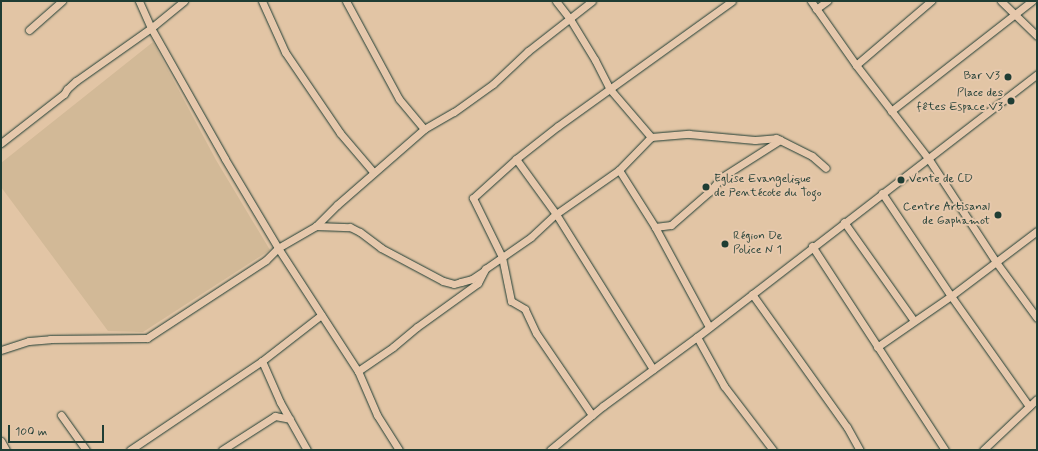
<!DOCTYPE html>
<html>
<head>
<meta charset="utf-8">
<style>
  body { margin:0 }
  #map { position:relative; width:1038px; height:451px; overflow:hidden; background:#e2c5a5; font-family:Mynerve,sans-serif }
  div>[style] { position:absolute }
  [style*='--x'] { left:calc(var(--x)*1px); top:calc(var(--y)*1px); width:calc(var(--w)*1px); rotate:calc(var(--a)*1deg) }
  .built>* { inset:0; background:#d2b997 }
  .roads { filter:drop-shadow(0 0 1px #1f3d34) drop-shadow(0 0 1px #1f3d34) }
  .minor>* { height:7px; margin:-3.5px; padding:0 3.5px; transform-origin:3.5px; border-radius:3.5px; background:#e6c8ac }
  .dots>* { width:11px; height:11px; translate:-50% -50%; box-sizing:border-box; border:2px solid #e6c8ac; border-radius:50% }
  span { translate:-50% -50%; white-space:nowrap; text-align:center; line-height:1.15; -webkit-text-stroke:4px #e6c8ac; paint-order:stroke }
  .poi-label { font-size:12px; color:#1f3d34 }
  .right { translate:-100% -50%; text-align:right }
  .left { translate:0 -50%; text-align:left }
  .frame { position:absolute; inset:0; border:2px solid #1f3d34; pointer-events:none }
  .scale { position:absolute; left:8px; top:425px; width:96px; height:18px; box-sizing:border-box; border:2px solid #1f3d34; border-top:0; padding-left:5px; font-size:12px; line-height:14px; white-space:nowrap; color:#1f3d34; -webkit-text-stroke:3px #e6c8ac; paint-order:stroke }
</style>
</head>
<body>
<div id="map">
  <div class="built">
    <i style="clip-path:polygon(153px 42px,216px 160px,270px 250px,143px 332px,108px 331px,1px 187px,1px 163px)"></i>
  </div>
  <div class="roads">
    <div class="minor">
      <i style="--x:184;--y:1;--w:43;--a:140.7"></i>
      <i style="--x:151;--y:28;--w:150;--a:60.5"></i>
      <i style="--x:225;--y:159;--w:104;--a:59.2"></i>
      <i style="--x:278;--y:248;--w:147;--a:57"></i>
      <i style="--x:358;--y:371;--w:48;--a:66.6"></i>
      <i style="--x:377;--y:415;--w:41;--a:57.8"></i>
      <i style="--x:262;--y:1;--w:56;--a:65.7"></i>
      <i style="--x:285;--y:52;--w:98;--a:55.8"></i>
      <i style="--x:340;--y:133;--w:52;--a:49.6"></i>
      <i style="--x:346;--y:1;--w:111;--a:61.6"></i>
      <i style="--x:399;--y:99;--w:39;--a:50"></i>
      <i style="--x:556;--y:1;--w:23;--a:52"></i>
      <i style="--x:570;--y:19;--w:48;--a:58.6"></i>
      <i style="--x:595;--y:60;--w:31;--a:63"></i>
      <i style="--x:609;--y:88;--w:65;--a:49.4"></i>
      <i style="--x:811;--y:1;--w:78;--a:54.9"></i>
      <i style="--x:856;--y:65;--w:118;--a:52.3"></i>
      <i style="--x:928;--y:158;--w:124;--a:56.8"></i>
      <i style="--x:996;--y:262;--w:69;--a:53.8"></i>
      <i style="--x:1001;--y:1;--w:50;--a:44.2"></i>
      <i style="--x:816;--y:9;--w:14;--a:-36"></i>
      <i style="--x:29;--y:30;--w:44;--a:-41.3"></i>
      <i style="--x:856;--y:65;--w:99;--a:-40.5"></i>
      <i style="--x:891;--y:111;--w:179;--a:-38"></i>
      <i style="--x:1;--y:143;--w:80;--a:-37.9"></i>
      <i style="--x:64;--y:94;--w:6;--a:-59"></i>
      <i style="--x:67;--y:89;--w:12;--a:-42"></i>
      <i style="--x:76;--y:81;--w:92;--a:-35.2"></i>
      <i style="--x:151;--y:28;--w:30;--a:-114"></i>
      <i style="--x:516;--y:159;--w:68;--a:54"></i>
      <i style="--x:556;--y:214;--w:183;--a:58"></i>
      <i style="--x:619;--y:170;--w:67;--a:57.7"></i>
      <i style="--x:655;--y:227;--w:114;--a:61.6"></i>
      <i style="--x:882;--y:193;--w:124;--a:56.2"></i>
      <i style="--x:951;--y:296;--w:135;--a:54.7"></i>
      <i style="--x:844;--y:222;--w:121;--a:54.7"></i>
      <i style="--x:316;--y:226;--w:30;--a:-45"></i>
      <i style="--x:337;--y:205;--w:116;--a:-41.1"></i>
      <i style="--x:424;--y:129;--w:34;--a:-30"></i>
      <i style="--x:454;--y:112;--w:48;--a:-35.7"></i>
      <i style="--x:493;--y:84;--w:48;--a:-43.3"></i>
      <i style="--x:528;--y:51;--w:81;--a:-38"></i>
      <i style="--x:655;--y:227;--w:16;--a:-7"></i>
      <i style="--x:671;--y:225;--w:50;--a:-41"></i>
      <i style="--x:709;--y:192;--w:20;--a:-49"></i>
      <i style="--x:722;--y:177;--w:69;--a:-32.5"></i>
      <i style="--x:812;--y:246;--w:244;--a:56.9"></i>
      <i style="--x:752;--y:294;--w:163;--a:54.5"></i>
      <i style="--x:847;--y:427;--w:26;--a:61"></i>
      <i style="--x:697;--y:337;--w:56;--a:61.1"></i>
      <i style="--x:724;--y:386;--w:81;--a:52.6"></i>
      <i style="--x:877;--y:347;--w:90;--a:-34.6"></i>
      <i style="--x:951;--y:296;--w:108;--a:-37.1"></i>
      <i style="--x:1;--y:350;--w:29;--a:-18"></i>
      <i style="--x:29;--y:341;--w:21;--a:-5"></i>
      <i style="--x:50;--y:339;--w:97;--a:-0.6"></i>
      <i style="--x:147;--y:338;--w:142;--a:-33.2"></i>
      <i style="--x:266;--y:260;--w:17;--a:-45"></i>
      <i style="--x:278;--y:248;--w:44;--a:-30.1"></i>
      <i style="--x:316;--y:226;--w:34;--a:2"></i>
      <i style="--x:350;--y:227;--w:11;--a:27"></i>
      <i style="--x:360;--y:232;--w:26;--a:37"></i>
      <i style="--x:381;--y:248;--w:70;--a:28"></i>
      <i style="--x:443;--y:281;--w:11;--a:15"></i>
      <i style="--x:454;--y:284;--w:7;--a:-16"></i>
      <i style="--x:461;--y:282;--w:11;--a:-15"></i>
      <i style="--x:472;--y:279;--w:14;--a:-34"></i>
      <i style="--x:262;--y:361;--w:45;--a:66.3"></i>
      <i style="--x:280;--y:402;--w:55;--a:60.6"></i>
      <i style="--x:358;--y:371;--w:42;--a:-34.4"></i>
      <i style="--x:393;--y:347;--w:31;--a:-40"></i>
      <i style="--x:417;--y:327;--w:75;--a:-35.8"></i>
      <i style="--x:478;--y:283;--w:16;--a:-63"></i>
      <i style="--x:485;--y:269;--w:56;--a:-34.8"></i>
      <i style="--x:531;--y:237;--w:34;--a:-43"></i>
      <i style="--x:556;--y:214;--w:77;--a:-34.9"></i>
      <i style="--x:619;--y:170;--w:46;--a:-45.9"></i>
      <i style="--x:651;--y:137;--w:38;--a:-5"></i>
      <i style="--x:689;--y:134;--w:66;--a:5.2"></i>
      <i style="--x:755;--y:140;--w:21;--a:-5"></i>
      <i style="--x:776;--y:138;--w:40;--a:26.6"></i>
      <i style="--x:812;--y:156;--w:18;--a:41"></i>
      <i style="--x:61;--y:415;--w:43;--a:54.5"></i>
      <i style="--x:592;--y:415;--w:99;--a:-124.3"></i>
      <i style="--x:536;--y:333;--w:26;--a:-115"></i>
      <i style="--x:525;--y:309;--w:16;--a:-150"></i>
      <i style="--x:511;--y:301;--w:45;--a:-101.6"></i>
      <i style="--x:502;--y:257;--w:66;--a:-116.2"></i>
      <i style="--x:473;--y:198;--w:58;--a:-42.2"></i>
      <i style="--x:516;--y:159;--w:53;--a:-38.2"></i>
      <i style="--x:558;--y:126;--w:214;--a:-35.7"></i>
      <i style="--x:1;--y:441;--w:10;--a:61"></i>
      <i style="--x:130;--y:450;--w:159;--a:-34"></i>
      <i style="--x:262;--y:361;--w:75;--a:-37.9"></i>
      <i style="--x:222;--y:450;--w:63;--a:-32.7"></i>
      <i style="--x:275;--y:416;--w:15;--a:11"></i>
      <i style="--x:550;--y:450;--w:69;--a:-39.7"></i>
      <i style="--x:603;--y:406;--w:117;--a:-36.3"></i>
      <i style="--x:697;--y:337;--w:430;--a:-37.7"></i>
      <i style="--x:983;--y:450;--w:74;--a:-43.4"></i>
    </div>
  </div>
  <div class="dots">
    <i style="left:1008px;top:77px;background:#1f3d34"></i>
    <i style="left:1011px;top:101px;background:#1f3d34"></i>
    <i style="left:901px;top:180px;background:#1f3d34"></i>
    <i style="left:706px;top:187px;background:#1f3d34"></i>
    <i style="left:998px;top:215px;background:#1f3d34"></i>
    <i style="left:725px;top:244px;background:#1f3d34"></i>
  </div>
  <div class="poi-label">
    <span class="right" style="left:1000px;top:77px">Bar V3</span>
    <span class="right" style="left:1003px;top:101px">Place des<br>fêtes Espace V3</span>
    <span class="left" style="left:714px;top:187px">Eglise Evangelique<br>de Pentécote du Togo</span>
    <span class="left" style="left:909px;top:180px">Vente de CD</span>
    <span class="right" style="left:990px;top:215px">Centre Artisanal<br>de Gaphamot</span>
    <span class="left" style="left:733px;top:244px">Région De<br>Police N 1</span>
  </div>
  <div class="frame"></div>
  <div class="scale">100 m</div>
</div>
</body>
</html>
